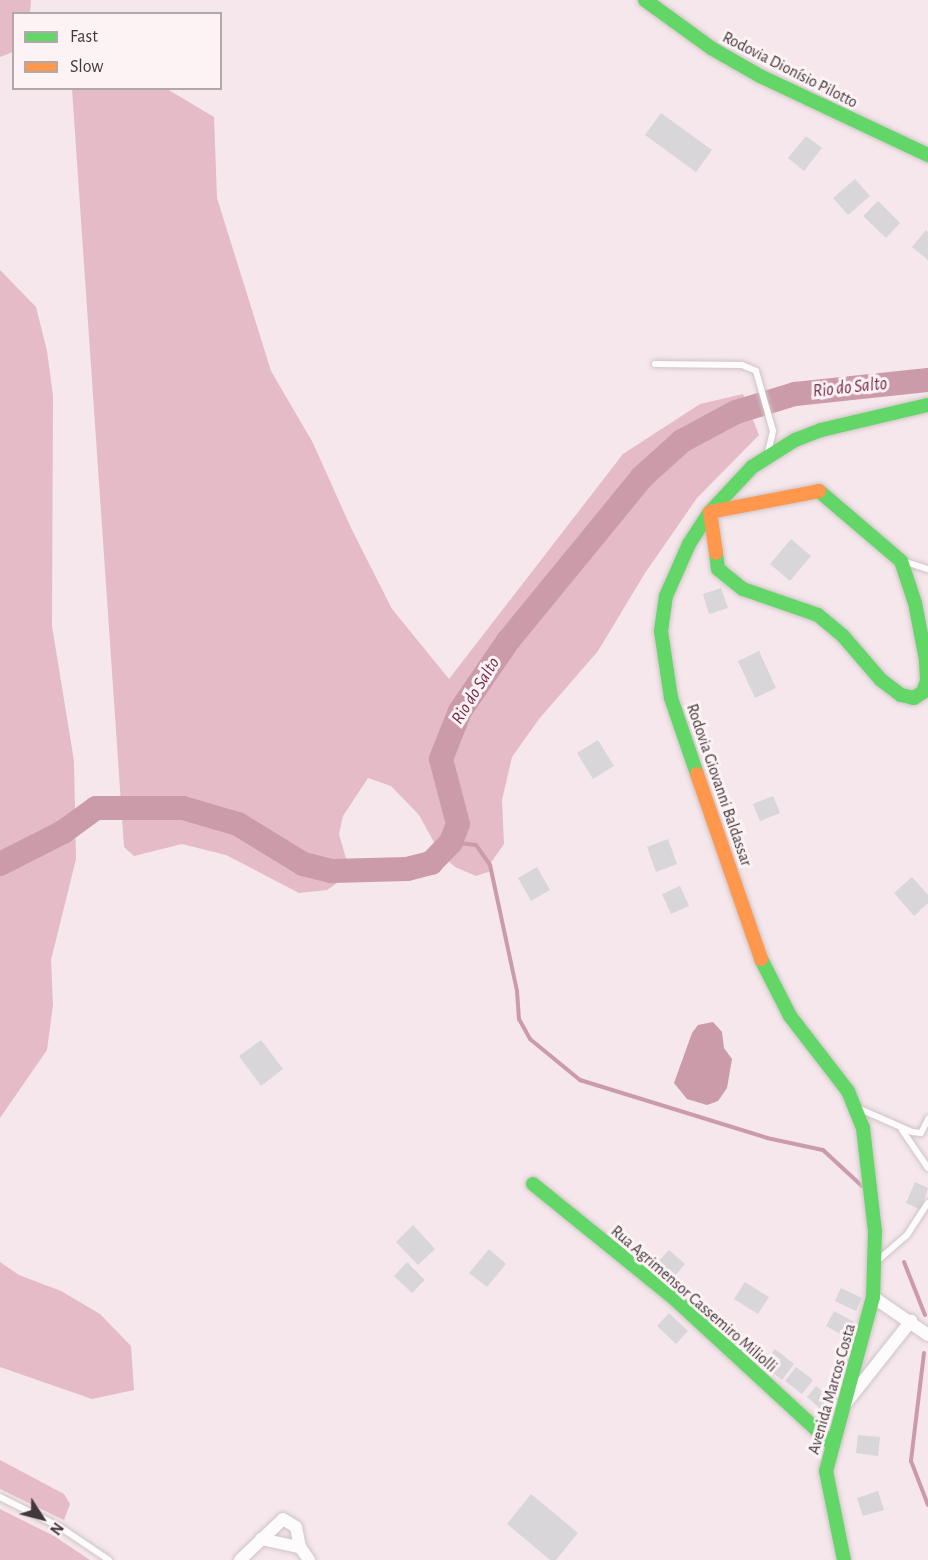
<!DOCTYPE html>
<html>
<head>
<meta charset="utf-8">
<style>
  body { margin:0 }
  #map { position:relative; width:928px; height:1560px; overflow:hidden; background:#f5e7eb; font-family:"Alegreya Sans",sans-serif }
  div>[style] { position:absolute }
  [style*='--x'] { left:calc(var(--x)*1px); top:calc(var(--y)*1px); width:calc(var(--w)*1px); rotate:calc(var(--a)*1deg) }
  .forest>* { inset:0; background:#e4bbc7 }
  .water>* { inset:0; background:#cb9baa }
  .stream>* { height:4px; margin:-2px; padding:0 2px; transform-origin:2px; border-radius:2px; background:#cb9baa }
  .river>* { height:24px; margin:-12px; padding:0 12px; transform-origin:12px; border-radius:12px; background:#cb9baa }
  .building>* { inset:0; background:#d8d6d9 }
  .roads { filter:drop-shadow(0 0 2px #cfc4c7) drop-shadow(0 0 2px #cfc4c7) }
  .lane>* { height:6px; margin:-3px; padding:0 3px; transform-origin:3px; border-radius:3px; background:#fefbfc }
  .street>* { height:12px; margin:-6px; padding:0 6px; transform-origin:6px; border-radius:6px; background:#fefbfc }
  .fast>* { height:14px; margin:-7px; padding:0 7px; transform-origin:7px; border-radius:7px; background:#63d668 }
  .slow>* { height:14px; margin:-7px; padding:0 7px; transform-origin:7px; border-radius:7px; background:#ff974d }
  span { translate:-50% -50%; white-space:nowrap; text-align:center; line-height:1.15; -webkit-text-stroke:6px #fdf3f5; paint-order:stroke }
  .street-label { font-size:16px; color:#42383b }
  .water-label { font-size:18px; color:#712643; font-style:italic }
  .legend { position:absolute; left:12px; top:12px; width:210px; height:78px; box-sizing:border-box; background:#fdf3f5; border:2px solid #b2a8ab; margin:0; padding:8px 10px; list-style:none; font-size:18px; color:#42383b }
  .legend li { display:flex; align-items:center; gap:12px; height:30px }
  .legend b { width:30px; border:2px solid #b2a8ab }
  .north { position:absolute; left:12px; top:1488px; width:60px; height:60px; -webkit-text-stroke:4px #fdf3f5; paint-order:stroke; rotate:126deg; font-size:16px; font-weight:700; line-height:24px; text-align:center; color:#42383b }
  .north::after { content:''; display:block; margin:auto; width:21px; height:27px; background:#42383b; clip-path:polygon(50% 0,100% 100%,50% 72%,0 100%) }
</style>
</head>
<body>
<div id="map">
  <div class="forest">
    <i style="clip-path:polygon(0 0,31px 0,30px 13px,14px 14px,13px 52px,0 57px)"></i>
    <i style="clip-path:polygon(72px 89px,167px 89px,214px 117px,217px 198px,271px 371px,313px 443px,351px 528px,392px 609px,449px 679px,623px 454px,700px 404px,743px 394px,759px 435px,697px 498px,645px 573px,598px 651px,539px 719px,512px 757px,502px 800px,504px 844px,490px 864px,491px 871px,476px 876px,455px 867px,440px 853px,419px 815px,391px 786px,368px 778px,343px 816px,339px 834px,347px 862px,343px 879px,327px 890px,299px 893px,226px 855px,182px 844px,134px 856px,124px 847px)"></i>
    <i style="clip-path:polygon(0 270px,36px 307px,47px 351px,53px 396px,52px 626px,74px 761px,76px 859px,51px 960px,53px 1005px,47px 1050px,0 1118px)"></i>
    <i style="clip-path:polygon(0 1262px,19px 1275px,61px 1291px,100px 1314px,131px 1346px,134px 1390px,92px 1399px,0 1367px)"></i>
    <i style="clip-path:polygon(0 1460px,64px 1494px,70px 1504px,64px 1520px,0 1489px)"></i>
    <i style="clip-path:polygon(0 1509px,54px 1536px,90px 1560px,0 1560px)"></i>
  </div>
  <div class="water">
    <i style="clip-path:polygon(713px 1022px,722px 1032px,724px 1048px,732px 1059px,727px 1088px,718px 1101px,707px 1105px,687px 1099px,674px 1083px,692px 1033px,698px 1025px)"></i>
  </div>
  <div class="stream">
    <i style="--x:451;--y:842;--w:25;--a:7"></i>
    <i style="--x:476;--y:845;--w:24;--a:55"></i>
    <i style="--x:490;--y:865;--w:129;--a:77.9"></i>
    <i style="--x:517;--y:991;--w:28;--a:86"></i>
    <i style="--x:519;--y:1019;--w:23;--a:61"></i>
    <i style="--x:530;--y:1039;--w:65;--a:39.4"></i>
    <i style="--x:580;--y:1080;--w:196;--a:17.2"></i>
    <i style="--x:767;--y:1138;--w:57;--a:12.1"></i>
    <i style="--x:823;--y:1150;--w:53;--a:42.7"></i>
    <i style="--x:904;--y:1262;--w:57;--a:68.4"></i>
    <i style="--x:924;--y:1353;--w:109;--a:96.9"></i>
    <i style="--x:911;--y:1461;--w:47;--a:68.9"></i>
  </div>
  <div class="river">
    <i style="--x:0;--y:864;--w:71;--a:-26.9"></i>
    <i style="--x:63;--y:832;--w:41;--a:-36"></i>
    <i style="--x:96;--y:808;--w:87;--a:0"></i>
    <i style="--x:183;--y:808;--w:57;--a:16.2"></i>
    <i style="--x:238;--y:824;--w:76;--a:31.6"></i>
    <i style="--x:303;--y:864;--w:30;--a:14"></i>
    <i style="--x:332;--y:871;--w:75;--a:-1.5"></i>
    <i style="--x:407;--y:869;--w:25;--a:-14"></i>
    <i style="--x:431;--y:863;--w:29;--a:-46"></i>
    <i style="--x:451;--y:842;--w:19;--a:-69"></i>
    <i style="--x:458;--y:824;--w:67;--a:-104.7"></i>
    <i style="--x:441;--y:759;--w:52;--a:-68.4"></i>
    <i style="--x:460;--y:711;--w:85;--a:-55.6"></i>
    <i style="--x:508;--y:641;--w:212;--a:-50.7"></i>
    <i style="--x:642;--y:477;--w:54;--a:-42"></i>
    <i style="--x:682;--y:441;--w:61;--a:-28.2"></i>
    <i style="--x:736;--y:412;--w:62;--a:-17"></i>
    <i style="--x:795;--y:394;--w:134;--a:-6"></i>
  </div>
  <div class="building">
    <i style="clip-path:polygon(661px 113px,712px 150px,696px 172px,645px 135px)"></i>
    <i style="clip-path:polygon(806px 136px,822px 148px,804px 171px,788px 158px)"></i>
    <i style="clip-path:polygon(855px 179px,870px 196px,848px 215px,833px 198px)"></i>
    <i style="clip-path:polygon(878px 201px,900px 223px,886px 238px,863px 216px)"></i>
    <i style="clip-path:polygon(926px 230px,928px 232px,928px 260px,912px 247px)"></i>
    <i style="clip-path:polygon(791px 539px,811px 556px,790px 581px,770px 564px)"></i>
    <i style="clip-path:polygon(721px 588px,728px 608px,709px 614px,703px 594px)"></i>
    <i style="clip-path:polygon(759px 651px,776px 688px,755px 698px,738px 661px)"></i>
    <i style="clip-path:polygon(598px 740px,614px 766px,593px 779px,577px 753px)"></i>
    <i style="clip-path:polygon(773px 796px,780px 813px,760px 821px,753px 804px)"></i>
    <i style="clip-path:polygon(668px 839px,677px 864px,656px 872px,647px 847px)"></i>
    <i style="clip-path:polygon(537px 867px,550px 890px,531px 901px,518px 878px)"></i>
    <i style="clip-path:polygon(912px 877px,928px 895px,928px 903px,914px 916px,894px 893px)"></i>
    <i style="clip-path:polygon(680px 886px,689px 906px,671px 914px,662px 894px)"></i>
    <i style="clip-path:polygon(261px 1040px,283px 1069px,261px 1086px,239px 1056px)"></i>
    <i style="clip-path:polygon(915px 1182px,928px 1188px,921px 1210px,906px 1203px)"></i>
    <i style="clip-path:polygon(413px 1225px,435px 1249px,418px 1265px,396px 1242px)"></i>
    <i style="clip-path:polygon(489px 1249px,506px 1264px,487px 1287px,469px 1273px)"></i>
    <i style="clip-path:polygon(669px 1250px,685px 1264px,674px 1277px,657px 1263px)"></i>
    <i style="clip-path:polygon(407px 1262px,425px 1280px,412px 1293px,394px 1276px)"></i>
    <i style="clip-path:polygon(745px 1282px,769px 1297px,758px 1314px,734px 1299px)"></i>
    <i style="clip-path:polygon(841px 1288px,862px 1298px,856px 1311px,835px 1301px)"></i>
    <i style="clip-path:polygon(834px 1311px,856px 1323px,848px 1338px,826px 1326px)"></i>
    <i style="clip-path:polygon(669px 1313px,688px 1331px,676px 1344px,657px 1326px)"></i>
    <i style="clip-path:polygon(775px 1349px,794px 1364px,782px 1380px,763px 1365px)"></i>
    <i style="clip-path:polygon(796px 1367px,813px 1380px,802px 1394px,785px 1381px)"></i>
    <i style="clip-path:polygon(816px 1386px,834px 1401px,824px 1412px,807px 1397px)"></i>
    <i style="clip-path:polygon(858px 1435px,880px 1437px,878px 1456px,856px 1453px)"></i>
    <i style="clip-path:polygon(878px 1491px,884px 1510px,863px 1516px,857px 1498px)"></i>
    <i style="clip-path:polygon(531px 1494px,578px 1533px,556px 1560px,550px 1560px,507px 1524px)"></i>
  </div>
  <div class="roads">
    <div class="lane">
      <i style="--x:655;--y:364;--w:87;--a:0.7"></i>
      <i style="--x:742;--y:365;--w:15;--a:23"></i>
      <i style="--x:756;--y:371;--w:62;--a:74.2"></i>
      <i style="--x:773;--y:431;--w:22;--a:103"></i>
      <i style="--x:903;--y:561;--w:26;--a:18"></i>
      <i style="--x:860;--y:1109;--w:57;--a:23.9"></i>
      <i style="--x:912;--y:1132;--w:9;--a:6"></i>
      <i style="--x:921;--y:1133;--w:16;--a:-63"></i>
      <i style="--x:902;--y:1130;--w:46;--a:55.6"></i>
      <i style="--x:877;--y:1261;--w:40;--a:-41"></i>
      <i style="--x:907;--y:1235;--w:38;--a:-57"></i>
      <i style="--x:0;--y:1497;--w:67;--a:26.6"></i>
      <i style="--x:60;--y:1527;--w:59;--a:34"></i>
    </div>
    <div class="street">
      <i style="--x:873;--y:1297;--w:67;--a:34.6"></i>
      <i style="--x:846;--y:1403;--w:105;--a:-51.6"></i>
      <i style="--x:261;--y:1539;--w:40;--a:12"></i>
      <i style="--x:240;--y:1560;--w:59;--a:-43.6"></i>
      <i style="--x:283;--y:1519;--w:15;--a:32"></i>
      <i style="--x:296;--y:1527;--w:20;--a:79"></i>
      <i style="--x:300;--y:1547;--w:16;--a:55"></i>
    </div>
    <div class="fast">
      <i style="--x:645;--y:0;--w:82;--a:36"></i>
      <i style="--x:711;--y:48;--w:56;--a:29.7"></i>
      <i style="--x:760;--y:76;--w:186;--a:25.2"></i>
      <i style="--x:716;--y:553;--w:16;--a:83"></i>
      <i style="--x:718;--y:569;--w:32;--a:39"></i>
      <i style="--x:743;--y:589;--w:79;--a:19.1"></i>
      <i style="--x:818;--y:615;--w:33;--a:40"></i>
      <i style="--x:843;--y:636;--w:58;--a:49.2"></i>
      <i style="--x:881;--y:680;--w:25;--a:37"></i>
      <i style="--x:901;--y:695;--w:13;--a:13"></i>
      <i style="--x:914;--y:698;--w:11;--a:-34"></i>
      <i style="--x:923;--y:692;--w:12;--a:-70"></i>
      <i style="--x:927;--y:681;--w:21;--a:-93"></i>
      <i style="--x:926;--y:660;--w:58;--a:-100.9"></i>
      <i style="--x:915;--y:603;--w:44;--a:-108.4"></i>
      <i style="--x:901;--y:561;--w:108;--a:-139.5"></i>
      <i style="--x:697;--y:774;--w:80;--a:-108.9"></i>
      <i style="--x:671;--y:698;--w:68;--a:-98.5"></i>
      <i style="--x:661;--y:631;--w:35;--a:-82"></i>
      <i style="--x:666;--y:596;--w:57;--a:-66.1"></i>
      <i style="--x:689;--y:544;--w:38;--a:-57"></i>
      <i style="--x:710;--y:512;--w:62;--a:-47"></i>
      <i style="--x:752;--y:467;--w:51;--a:-32.1"></i>
      <i style="--x:795;--y:440;--w:28;--a:-21"></i>
      <i style="--x:821;--y:430;--w:110;--a:-13.2"></i>
      <i style="--x:761;--y:959;--w:64;--a:63"></i>
      <i style="--x:790;--y:1016;--w:95;--a:52.3"></i>
      <i style="--x:848;--y:1091;--w:40;--a:68"></i>
      <i style="--x:863;--y:1128;--w:104;--a:83.4"></i>
      <i style="--x:875;--y:1231;--w:66;--a:91.7"></i>
      <i style="--x:873;--y:1297;--w:180;--a:105.1"></i>
      <i style="--x:826;--y:1471;--w:91;--a:78.6"></i>
      <i style="--x:533;--y:1184;--w:184;--a:39"></i>
      <i style="--x:676;--y:1300;--w:211;--a:42.7"></i>
    </div>
    <div class="slow">
      <i style="--x:716;--y:553;--w:41;--a:-98.3"></i>
      <i style="--x:710;--y:512;--w:111;--a:-10.9"></i>
      <i style="--x:697;--y:774;--w:196;--a:70.9"></i>
    </div>
  </div>
  <div class="street-label">
    <span style="left:790px;top:70px;rotate:27deg">Rodovia Dionísio Pilotto</span>
    <span style="left:719px;top:785px;rotate:71deg">Rodovia Giovanni Baldassar</span>
    <span style="left:694px;top:1299px;rotate:41deg">Rua Agrimensor Cassemiro Miliolli</span>
    <span style="left:832px;top:1389px;rotate:-74deg">Avenida Marcos Costa</span>
  </div>
  <div class="water-label">
    <span style="left:850px;top:388px;rotate:-6deg">Rio do Salto</span>
    <span style="left:476px;top:691px;rotate:-58deg">Rio do Salto</span>
  </div>
  <ul class="legend">
  <li><b style="height:8px;background:#63d668"></b>Fast</li>
  <li><b style="height:8px;background:#ff974d"></b>Slow</li>
  </ul>
  <div class="north">N</div>
</div>
</body>
</html>
